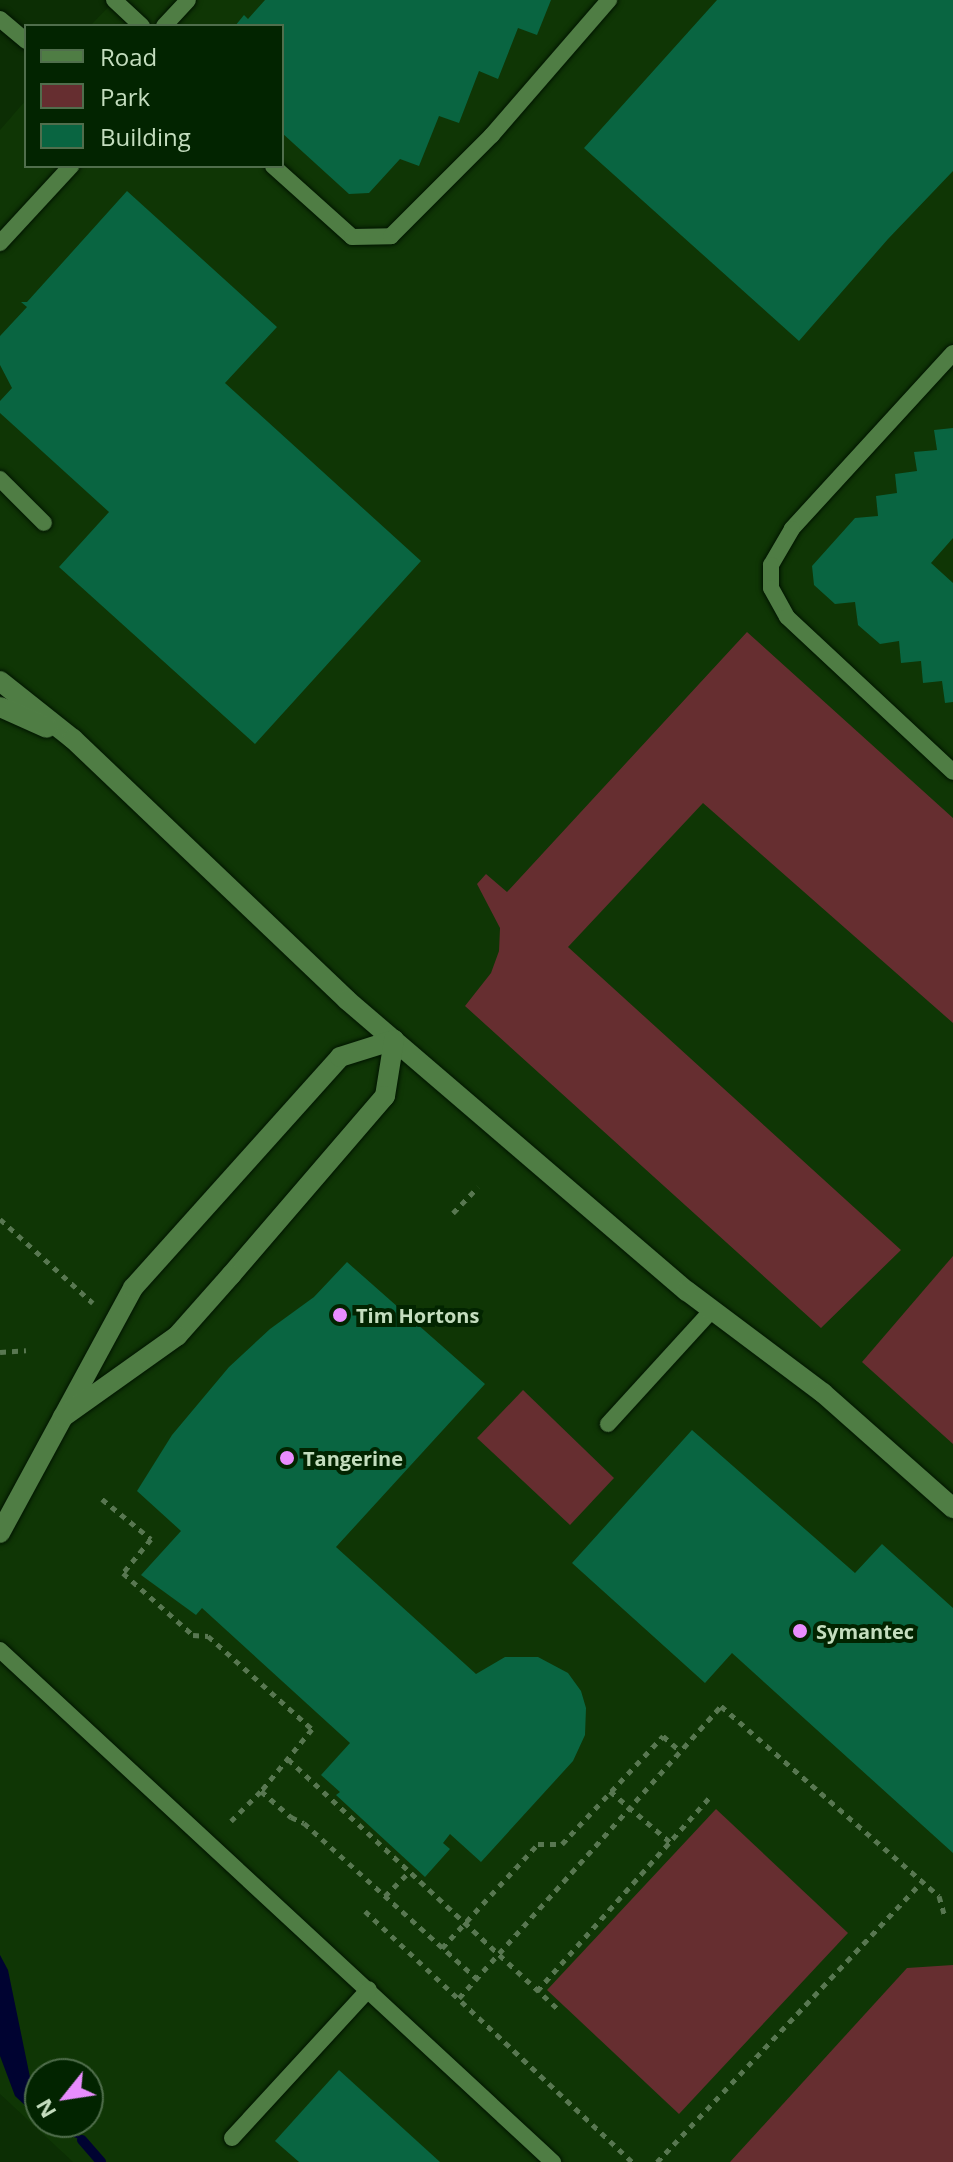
<!DOCTYPE html>
<html>
<head>
<meta charset="utf-8">
<style>
  body { margin:0 }
  #map { position:relative; width:953px; height:2162px; overflow:hidden; background:#0c2e04; font-family:"Open Sans",sans-serif }
  div>[style] { position:absolute }
  [style*='--x'] { left:calc(var(--x)*1px); top:calc(var(--y)*1px); width:calc(var(--w)*1px); rotate:calc(var(--a)*1deg) }
  .built>* { inset:0; background:#0f3605 }
  .green>* { inset:0; background:#662e30 }
  .water>* { inset:0; background:#000331 }
  .stream>* { height:10px; margin:-5px; padding:0 5px; transform-origin:5px; border-radius:5px; background:#000331 }
  .building>* { inset:0; background:#096541 }
  .path>* { height:5px; margin-top:-2.5px; transform-origin:0; background:repeating-linear-gradient(90deg,#587751 0 6px,transparent 0 12px) }
  .roads { filter:drop-shadow(0 0 2px #011400) drop-shadow(0 0 2px #011400) }
  .lane>* { height:16px; margin:-8px; padding:0 8px; transform-origin:8px; border-radius:8px; background:#4f7d44 }
  .street>* { height:20px; margin:-10px; padding:0 10px; transform-origin:10px; border-radius:10px; background:#4f7d44 }
  .dots>* { width:22px; height:22px; translate:-50% -50%; box-sizing:border-box; border:4px solid #022400; border-radius:50% }
  span { translate:-50% -50%; white-space:nowrap; text-align:center; line-height:1.15; -webkit-text-stroke:8px #022400; paint-order:stroke }
  .poi-label { font-size:20px; color:#c4ddbe; font-weight:700 }
  .left { translate:0 -50%; text-align:left }
  .legend { position:absolute; left:24px; top:24px; width:260px; height:144px; box-sizing:border-box; background:#022400; border:2px solid #506e4c; margin:0; padding:10px 14px; list-style:none; font-size:24px; color:#c4ddbe }
  .legend li { display:flex; align-items:center; gap:16px; height:40px }
  .legend b { width:40px; border:2px solid #506e4c }
  .north { position:absolute; left:24px; top:2058px; width:80px; height:80px; box-sizing:border-box; background:#022400; border:2px solid #506e4c; border-radius:50%; rotate:240deg; font-size:22px; font-weight:700; line-height:32px; text-align:center; color:#c4ddbe }
  .north::after { content:''; display:block; margin:auto; width:28px; height:36px; background:#e98dfe; clip-path:polygon(50% 0,100% 100%,50% 72%,0 100%) }
</style>
</head>
<body>
<div id="map">
  <div class="built">
    <i style="clip-path:polygon(evenodd,115px 0,953px 0,953px 2162px,73px 2162px,0 2094px,0 130px,26px 100px,26px 166px,282px 166px,282px 26px,90px 26px,115px 0,40px 2074px,88px 2074px,88px 2122px,40px 2122px,40px 2074px)"></i>
  </div>
  <div class="green">
    <i style="clip-path:polygon(747px 632px,953px 818px,953px 1023px,703px 803px,568px 947px,901px 1250px,821px 1328px,465px 1006px,491px 973px,499px 951px,500px 928px,477px 884px,486px 874px,507px 892px)"></i>
    <i style="clip-path:polygon(953px 1256px,953px 1444px,862px 1362px)"></i>
    <i style="clip-path:polygon(523px 1390px,614px 1478px,570px 1525px,477px 1438px)"></i>
    <i style="clip-path:polygon(716px 1809px,848px 1933px,679px 2114px,547px 1990px)"></i>
    <i style="clip-path:polygon(953px 1965px,953px 2162px,730px 2162px,907px 1968px)"></i>
  </div>
  <div class="water">
    <i style="clip-path:polygon(0 1955px,8px 1970px,31px 2082px,40px 2092px,40px 2119px,15px 2096px,0 2056px)"></i>
    <i style="clip-path:polygon(43px 2122px,66px 2122px,82px 2140px,50px 2128px)"></i>
  </div>
  <div class="stream">
    <i style="--x:82;--y:2140;--w:29;--a:49"></i>
  </div>
  <div class="building">
    <i style="clip-path:polygon(265px 0,551px 0,537px 35px,518px 28px,498px 79px,479px 71px,459px 123px,439px 116px,419px 166px,400px 159px,369px 193px,349px 194px,282px 133px,282px 26px,235px 26px,244px 15px,248px 19px)"></i>
    <i style="clip-path:polygon(717px 0,953px 0,953px 171px,888px 239px,799px 341px,584px 148px)"></i>
    <i style="clip-path:polygon(127px 191px,277px 327px,225px 383px,421px 561px,255px 744px,59px 567px,109px 512px,0 413px,0 401px,12px 388px,0 365px,0 336px,27px 307px,21px 302px,27px 302px)"></i>
    <i style="clip-path:polygon(953px 428px,953px 538px,931px 563px,953px 583px,953px 702px,945px 703px,942px 681px,923px 683px,921px 661px,901px 663px,899px 641px,880px 644px,858px 625px,855px 602px,835px 604px,814px 585px,812px 566px,855px 518px,878px 516px,876px 496px,897px 493px,895px 474px,917px 471px,914px 452px,937px 450px,934px 430px)"></i>
    <i style="clip-path:polygon(347px 1262px,485px 1384px,336px 1547px,476px 1674px,505px 1657px,538px 1657px,568px 1673px,581px 1691px,586px 1708px,585px 1735px,573px 1761px,481px 1862px,450px 1834px,443px 1843px,450px 1849px,425px 1877px,336px 1795px,340px 1792px,321px 1775px,350px 1743px,202px 1608px,196px 1615px,141px 1575px,181px 1531px,137px 1491px,172px 1435px,229px 1367px,270px 1329px,314px 1297px)"></i>
    <i style="clip-path:polygon(692px 1430px,855px 1573px,882px 1544px,953px 1608px,953px 1853px,732px 1653px,705px 1683px,572px 1563px)"></i>
    <i style="clip-path:polygon(339px 2070px,440px 2162px,299px 2162px,275px 2141px)"></i>
  </div>
  <div class="path">
    <i style="--x:453;--y:1213;--w:36;--a:-46"></i>
    <i style="--x:0;--y:1219;--w:125;--a:42.1"></i>
    <i style="--x:0;--y:1352;--w:26;--a:-4"></i>
    <i style="--x:102;--y:1499;--w:63;--a:39.2"></i>
    <i style="--x:151;--y:1539;--w:44;--a:129.5"></i>
    <i style="--x:123;--y:1573;--w:94;--a:41.5"></i>
    <i style="--x:193;--y:1635;--w:15;--a:4"></i>
    <i style="--x:208;--y:1636;--w:140;--a:41.8"></i>
    <i style="--x:312;--y:1729;--w:80;--a:129.4"></i>
    <i style="--x:288;--y:1759;--w:369;--a:42.8"></i>
    <i style="--x:610;--y:1791;--w:79;--a:40.4"></i>
    <i style="--x:231;--y:1821;--w:42;--a:-45"></i>
    <i style="--x:261;--y:1791;--w:40;--a:41"></i>
    <i style="--x:291;--y:1817;--w:14;--a:25"></i>
    <i style="--x:304;--y:1823;--w:232;--a:42"></i>
    <i style="--x:385;--y:1896;--w:33;--a:-45"></i>
    <i style="--x:365;--y:1911;--w:366;--a:43.2"></i>
    <i style="--x:442;--y:1948;--w:142;--a:-47.3"></i>
    <i style="--x:538;--y:1844;--w:24;--a:0"></i>
    <i style="--x:562;--y:1844;--w:148;--a:-46.9"></i>
    <i style="--x:663;--y:1736;--w:23;--a:41"></i>
    <i style="--x:537;--y:1991;--w:260;--a:-48.3"></i>
    <i style="--x:459;--y:1998;--w:392;--a:-48.1"></i>
    <i style="--x:721;--y:1706;--w:289;--a:41.1"></i>
    <i style="--x:939;--y:1896;--w:22;--a:74"></i>
    <i style="--x:657;--y:2162;--w:386;--a:-46.6"></i>
  </div>
  <div class="roads">
    <div class="lane">
      <i style="--x:114;--y:0;--w:38;--a:43"></i>
      <i style="--x:0;--y:19;--w:34;--a:40"></i>
      <i style="--x:164;--y:26;--w:35;--a:-47"></i>
      <i style="--x:273;--y:166;--w:106;--a:41.9"></i>
      <i style="--x:352;--y:237;--w:39;--a:-1"></i>
      <i style="--x:391;--y:236;--w:143;--a:-45"></i>
      <i style="--x:492;--y:135;--w:179;--a:-49.1"></i>
      <i style="--x:0;--y:243;--w:105;--a:-47.3"></i>
      <i style="--x:953;--y:353;--w:239;--a:132.5"></i>
      <i style="--x:792;--y:529;--w:42;--a:120.3"></i>
      <i style="--x:771;--y:565;--w:23;--a:90"></i>
      <i style="--x:771;--y:588;--w:33;--a:61"></i>
      <i style="--x:787;--y:617;--w:227;--a:43"></i>
      <i style="--x:0;--y:479;--w:62;--a:45"></i>
      <i style="--x:608;--y:1424;--w:154;--a:-47.6"></i>
      <i style="--x:0;--y:1650;--w:754;--a:42.8"></i>
      <i style="--x:232;--y:2138;--w:202;--a:-47.4"></i>
    </div>
    <div class="street">
      <i style="--x:0;--y:681;--w:93;--a:38.5"></i>
      <i style="--x:73;--y:739;--w:378;--a:43.6"></i>
      <i style="--x:347;--y:1000;--w:448;--a:40.6"></i>
      <i style="--x:687;--y:1291;--w:170;--a:36.9"></i>
      <i style="--x:823;--y:1393;--w:174;--a:41.5"></i>
      <i style="--x:0;--y:707;--w:51;--a:24.1"></i>
      <i style="--x:0;--y:1533;--w:132;--a:-61.5"></i>
      <i style="--x:63;--y:1417;--w:147;--a:-61.5"></i>
      <i style="--x:133;--y:1288;--w:310;--a:-48.1"></i>
      <i style="--x:340;--y:1057;--w:57;--a:-17.5"></i>
      <i style="--x:394;--y:1040;--w:57;--a:99.1"></i>
      <i style="--x:385;--y:1096;--w:236;--a:130.7"></i>
      <i style="--x:231;--y:1275;--w:81;--a:131.5"></i>
      <i style="--x:177;--y:1336;--w:140;--a:144.6"></i>
    </div>
  </div>
  <div class="dots">
    <i style="left:340px;top:1315px;background:#e98dfe"></i>
    <i style="left:287px;top:1458px;background:#e98dfe"></i>
    <i style="left:800px;top:1631px;background:#e98dfe"></i>
  </div>
  <div class="poi-label">
    <span class="left" style="left:356px;top:1315px">Tim Hortons</span>
    <span class="left" style="left:303px;top:1458px">Tangerine</span>
    <span class="left" style="left:816px;top:1631px">Symantec</span>
  </div>
  <ul class="legend">
  <li><b style="height:10px;background:#4f7d44"></b>Road</li>
  <li><b style="height:22px;background:#662e30"></b>Park</li>
  <li><b style="height:22px;background:#096541"></b>Building</li>
  </ul>
  <div class="north">N</div>
</div>
</body>
</html>
